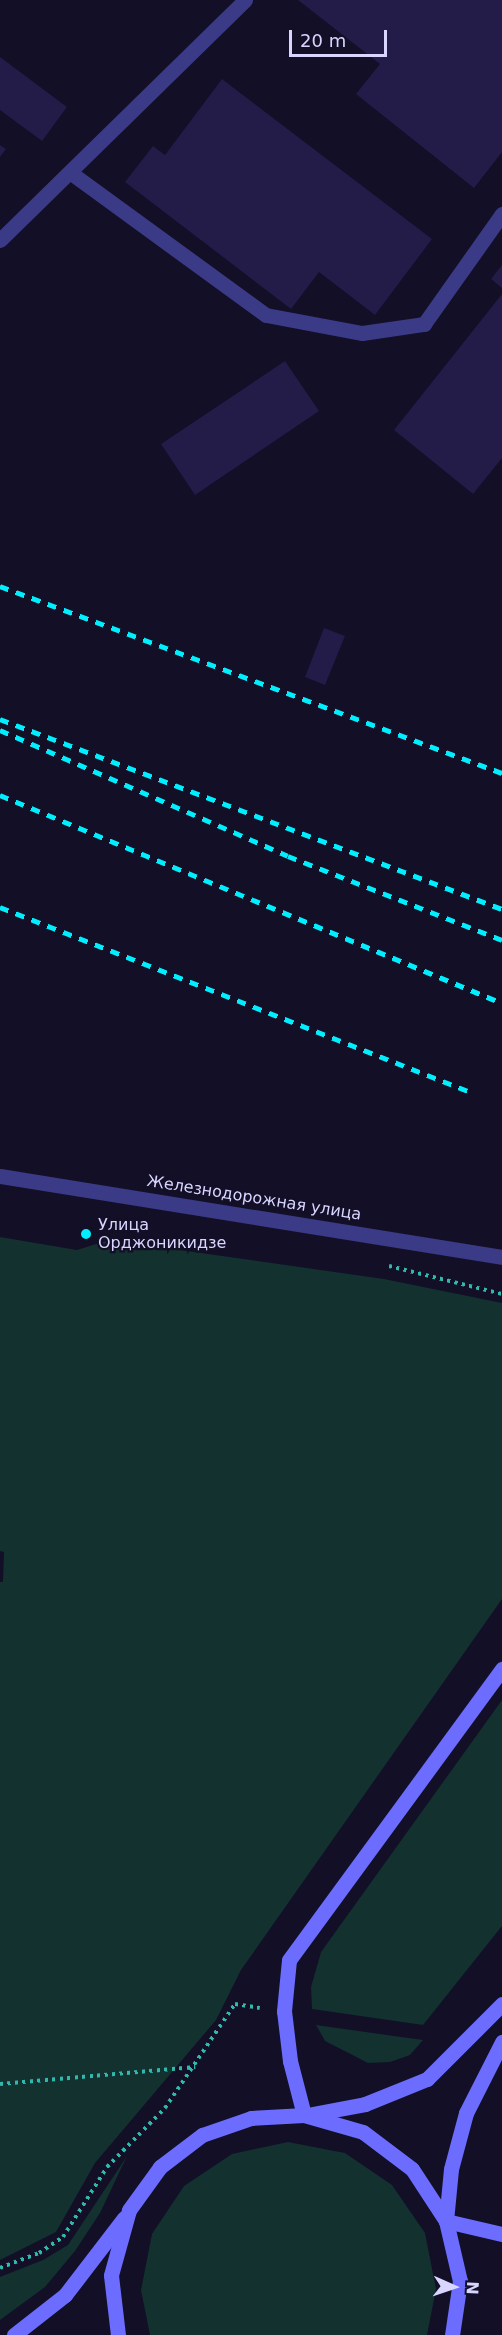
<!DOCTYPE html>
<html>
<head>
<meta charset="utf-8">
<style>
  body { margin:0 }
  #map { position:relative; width:502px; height:2335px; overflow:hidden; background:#120f27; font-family:"DejaVu Sans",sans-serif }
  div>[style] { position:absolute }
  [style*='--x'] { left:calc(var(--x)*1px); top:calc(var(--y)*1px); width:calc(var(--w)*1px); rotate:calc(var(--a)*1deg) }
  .green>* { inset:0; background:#12312f }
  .building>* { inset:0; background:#231b48 }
  .path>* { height:4px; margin-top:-2px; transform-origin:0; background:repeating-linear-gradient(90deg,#2fb9ac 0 3px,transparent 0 7.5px) }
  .service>* { height:15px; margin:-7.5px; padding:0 7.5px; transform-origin:7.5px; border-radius:7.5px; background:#3a3a86 }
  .tertiary>* { height:15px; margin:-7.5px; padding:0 7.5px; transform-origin:7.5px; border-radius:7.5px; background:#3a3a86 }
  .secondary>* { height:15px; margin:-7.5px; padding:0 7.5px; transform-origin:7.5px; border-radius:7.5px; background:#6c6dff }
  .rail>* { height:4.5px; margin-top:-2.25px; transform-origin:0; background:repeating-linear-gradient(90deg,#01eeff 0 9px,transparent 0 17px) }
  .dots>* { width:16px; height:16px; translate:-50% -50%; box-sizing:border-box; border:3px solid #120f27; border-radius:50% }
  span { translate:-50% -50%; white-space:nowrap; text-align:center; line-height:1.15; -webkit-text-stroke:4.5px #120f27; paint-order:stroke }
  .street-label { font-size:16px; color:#d8d5ff }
  .poi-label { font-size:16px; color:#d8d5ff }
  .left { translate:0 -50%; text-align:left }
  .north { position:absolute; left:424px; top:2257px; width:60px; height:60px; -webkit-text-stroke:4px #120f27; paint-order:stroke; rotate:93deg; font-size:16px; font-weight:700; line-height:24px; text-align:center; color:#d8d5ff }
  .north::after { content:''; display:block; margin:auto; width:21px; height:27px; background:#d8d5ff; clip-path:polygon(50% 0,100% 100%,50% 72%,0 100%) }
  .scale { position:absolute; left:289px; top:30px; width:98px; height:27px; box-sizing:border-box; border:3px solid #d8d5ff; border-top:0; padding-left:8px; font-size:18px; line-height:21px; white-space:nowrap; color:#d8d5ff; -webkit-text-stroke:4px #120f27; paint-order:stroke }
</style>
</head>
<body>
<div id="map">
  <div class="green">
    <i style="clip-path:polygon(0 1237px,77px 1250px,109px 1240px,384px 1279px,502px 1303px,502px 1599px,241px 1970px,216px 2020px,95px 2163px,56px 2232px,0 2260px,0 1582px,3px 1582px,4px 1552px,0 1551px)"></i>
    <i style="clip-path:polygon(502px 1700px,502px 1926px,423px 2025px,312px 2009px,311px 1987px,321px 1952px)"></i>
    <i style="clip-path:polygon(316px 2025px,423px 2040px,410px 2055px,390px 2062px,368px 2063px,325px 2041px)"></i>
    <i style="clip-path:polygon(288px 2142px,345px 2153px,392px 2185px,425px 2233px,436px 2289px,427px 2335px,150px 2335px,141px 2290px,152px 2234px,184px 2186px,232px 2154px)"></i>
    <i style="clip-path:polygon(127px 2156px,100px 2213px,75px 2251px,45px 2287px,0 2320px,0 2277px,43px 2260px,68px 2245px)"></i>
  </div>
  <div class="building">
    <i style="clip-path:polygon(298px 0,502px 0,502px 152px,474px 188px,356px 94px,380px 64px)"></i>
    <i style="clip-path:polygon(0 57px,67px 107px,42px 141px,0 110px)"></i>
    <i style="clip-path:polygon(222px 79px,432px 239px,375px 315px,319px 272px,291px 309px,125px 182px,153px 146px,165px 155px)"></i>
    <i style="clip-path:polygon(0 145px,6px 149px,0 157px)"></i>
    <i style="clip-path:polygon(502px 265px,502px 288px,491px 279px)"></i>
    <i style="clip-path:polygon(502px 294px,502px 458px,473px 494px,394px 430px)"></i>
    <i style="clip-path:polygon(285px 361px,319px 411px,195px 495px,161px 444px)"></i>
    <i style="clip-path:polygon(324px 628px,345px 636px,325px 685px,305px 677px)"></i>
  </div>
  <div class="path">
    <i style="--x:389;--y:1266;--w:116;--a:13.9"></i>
    <i style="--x:0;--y:2084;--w:196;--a:-5"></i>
    <i style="--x:0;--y:2268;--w:42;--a:-21"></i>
    <i style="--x:39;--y:2253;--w:29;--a:-34"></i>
    <i style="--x:63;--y:2237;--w:83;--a:-57.8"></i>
    <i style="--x:107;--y:2167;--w:83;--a:-45.5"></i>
    <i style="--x:165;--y:2108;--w:125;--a:-56.1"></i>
    <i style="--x:235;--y:2004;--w:25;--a:9"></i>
  </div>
  <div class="service">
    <i style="--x:71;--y:173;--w:241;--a:36.1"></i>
    <i style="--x:266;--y:315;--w:98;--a:10.6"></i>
    <i style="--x:362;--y:333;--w:63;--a:-8.3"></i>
    <i style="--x:424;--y:324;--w:135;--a:-54.7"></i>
    <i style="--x:0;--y:240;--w:343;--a:-44.4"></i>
  </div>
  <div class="tertiary">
    <i style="--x:0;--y:1176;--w:508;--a:9.17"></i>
  </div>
  <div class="secondary">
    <i style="--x:304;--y:2115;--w:56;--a:-104.5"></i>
    <i style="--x:290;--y:2061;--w:50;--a:-96.8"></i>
    <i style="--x:284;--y:2011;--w:51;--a:-84.4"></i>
    <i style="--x:289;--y:1960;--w:361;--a:-53.8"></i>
    <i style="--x:307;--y:2115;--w:59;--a:-10.7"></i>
    <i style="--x:365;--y:2104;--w:67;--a:-22"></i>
    <i style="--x:427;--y:2079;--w:106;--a:-45"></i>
    <i style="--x:446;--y:2221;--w:52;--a:-84.5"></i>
    <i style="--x:451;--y:2169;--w:58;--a:-75"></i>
    <i style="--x:466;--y:2113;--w:80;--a:-63.1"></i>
    <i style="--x:446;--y:2221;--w:57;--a:13.1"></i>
    <i style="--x:14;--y:2335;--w:65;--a:-38.1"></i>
    <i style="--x:65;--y:2295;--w:97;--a:-52.5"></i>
    <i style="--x:118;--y:2335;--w:60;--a:-96.7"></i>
    <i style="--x:111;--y:2275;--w:67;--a:-74.5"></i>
    <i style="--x:129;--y:2210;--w:53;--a:-54.2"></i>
    <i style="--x:160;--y:2167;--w:53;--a:-37.3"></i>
    <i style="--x:202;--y:2135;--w:52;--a:-19.1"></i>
    <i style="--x:251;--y:2118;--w:53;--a:-3.2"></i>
    <i style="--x:304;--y:2115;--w:61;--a:16.1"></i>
    <i style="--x:363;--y:2132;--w:61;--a:37.1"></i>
    <i style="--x:412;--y:2169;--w:62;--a:56.8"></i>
    <i style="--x:446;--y:2221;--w:62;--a:76.9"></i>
    <i style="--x:460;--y:2281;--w:55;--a:98.4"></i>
  </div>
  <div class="rail">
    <i style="--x:0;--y:586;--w:536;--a:20.43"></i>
    <i style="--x:0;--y:719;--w:537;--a:20.73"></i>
    <i style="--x:0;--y:730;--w:314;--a:23.6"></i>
    <i style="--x:288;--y:856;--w:230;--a:21.4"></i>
    <i style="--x:0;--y:795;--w:543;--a:22.51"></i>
    <i style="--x:0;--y:907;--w:503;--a:21.46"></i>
  </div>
  <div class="dots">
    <i style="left:86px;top:1234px;background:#01eeff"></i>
  </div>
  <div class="street-label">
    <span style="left:254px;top:1198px;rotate:9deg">Железнодорожная улица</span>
  </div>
  <div class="poi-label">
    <span class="left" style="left:98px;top:1234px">Улица<br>Орджоникидзе</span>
  </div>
  <div class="north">N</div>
  <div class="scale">20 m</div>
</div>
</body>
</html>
